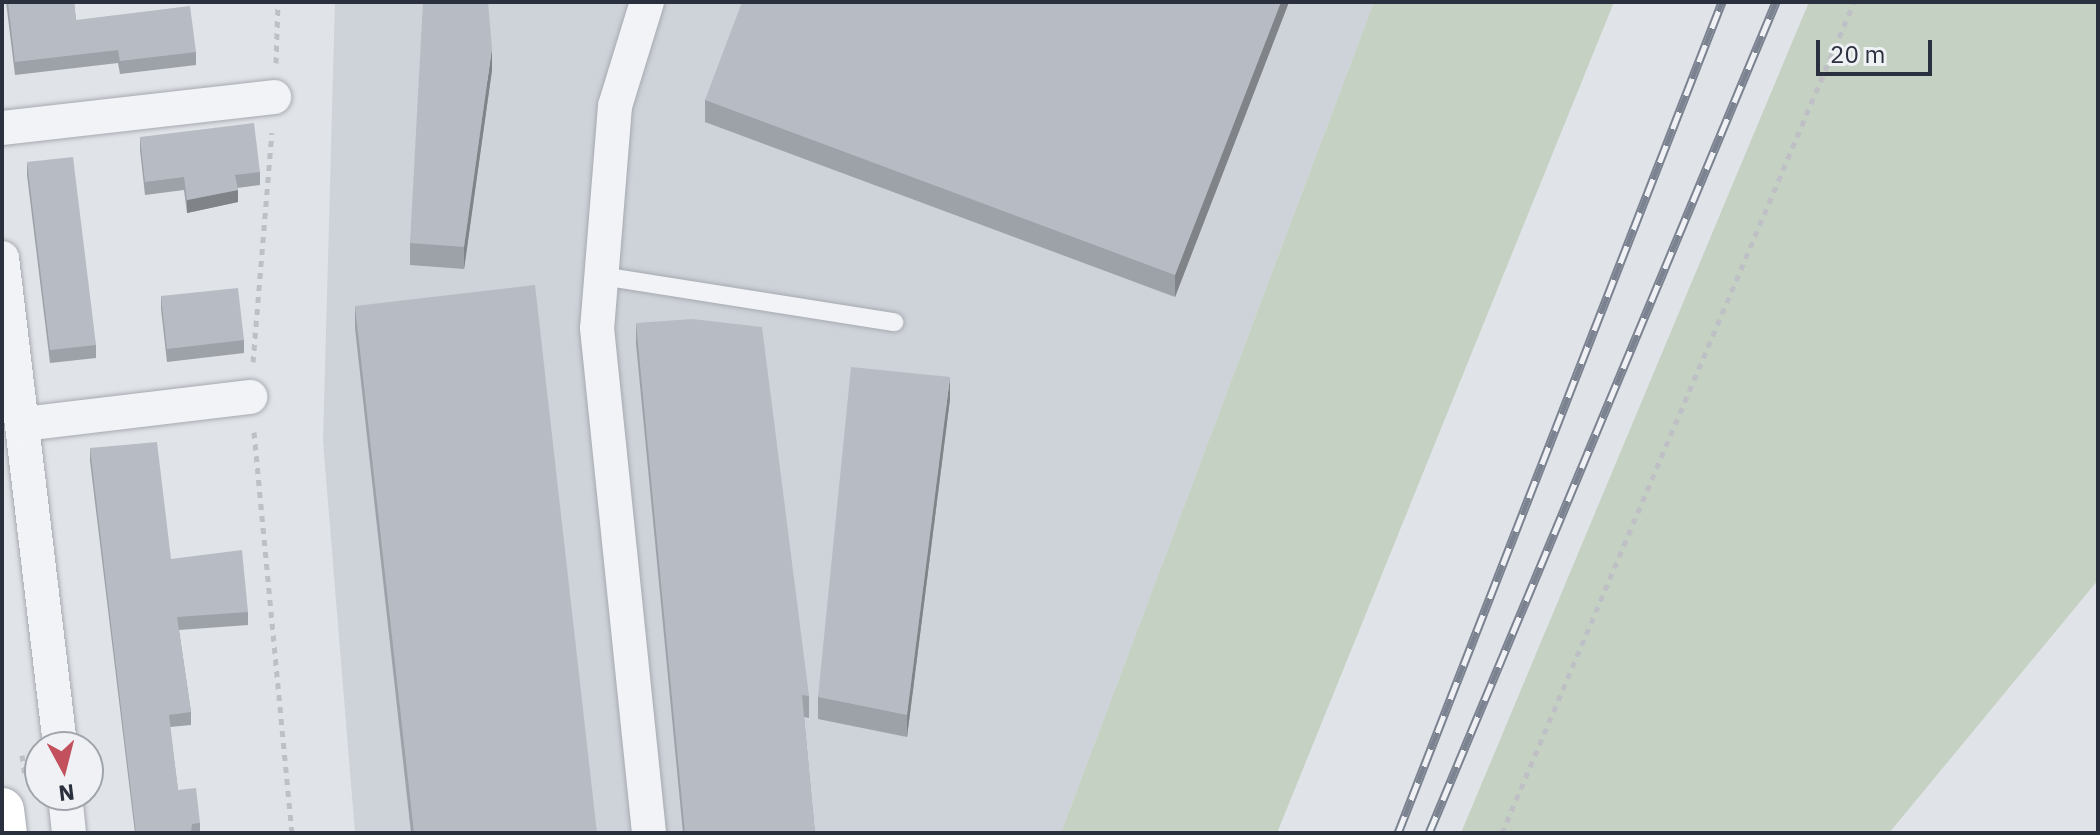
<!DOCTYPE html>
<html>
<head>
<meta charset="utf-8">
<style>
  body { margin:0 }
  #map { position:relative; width:2100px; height:835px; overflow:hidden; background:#e0e3e7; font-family:"IBM Plex Sans",sans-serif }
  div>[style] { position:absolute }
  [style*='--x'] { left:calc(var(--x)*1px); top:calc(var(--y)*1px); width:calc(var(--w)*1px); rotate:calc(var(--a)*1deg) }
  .built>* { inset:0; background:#ced2d9 }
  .green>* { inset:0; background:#c5d1c2 }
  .path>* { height:5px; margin-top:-2.5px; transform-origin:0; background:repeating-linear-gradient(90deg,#bec0c6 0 6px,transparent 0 12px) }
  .roads { filter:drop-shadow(0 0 2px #a6aab1) drop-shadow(0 0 2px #a6aab1) }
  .lane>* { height:18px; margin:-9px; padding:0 9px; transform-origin:9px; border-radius:9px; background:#f2f3f6 }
  .street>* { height:34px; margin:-17px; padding:0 17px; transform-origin:17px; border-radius:17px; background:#f2f3f6 }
  .primary>* { height:44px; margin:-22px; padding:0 22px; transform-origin:22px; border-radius:22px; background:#fff }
  .rail>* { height:9px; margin-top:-4.5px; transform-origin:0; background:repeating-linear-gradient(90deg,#eff1f5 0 18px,#7b8290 0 36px); box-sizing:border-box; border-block:2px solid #7b8290 }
  .wall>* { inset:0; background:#9da2a9 }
  .shaded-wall>* { inset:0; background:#808489 }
  .building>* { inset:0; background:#b7bcc4 }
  span { translate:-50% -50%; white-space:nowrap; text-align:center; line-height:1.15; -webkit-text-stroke:7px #eff1f5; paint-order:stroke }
  .frame { position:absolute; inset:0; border:4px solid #2a303d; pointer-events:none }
  .north { position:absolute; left:24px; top:731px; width:80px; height:80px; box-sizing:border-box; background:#eff1f5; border:2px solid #a0a4ab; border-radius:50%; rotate:173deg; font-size:22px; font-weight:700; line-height:32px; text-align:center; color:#2a303d }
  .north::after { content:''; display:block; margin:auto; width:28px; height:36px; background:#c2505d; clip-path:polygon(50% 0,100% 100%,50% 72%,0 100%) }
  .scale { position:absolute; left:1816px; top:40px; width:116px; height:36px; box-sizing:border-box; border:4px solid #2a303d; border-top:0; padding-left:10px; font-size:24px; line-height:28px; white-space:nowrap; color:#2a303d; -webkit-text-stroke:6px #eff1f5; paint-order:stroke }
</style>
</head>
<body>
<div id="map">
  <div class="built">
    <i style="clip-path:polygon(335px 2px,1374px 2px,1061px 833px,355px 833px,323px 441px)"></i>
  </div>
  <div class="green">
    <i style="clip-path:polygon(1374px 2px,1614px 2px,1277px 833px,1061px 833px)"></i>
    <i style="clip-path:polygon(1809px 2px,2098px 2px,2098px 580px,1889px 833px,1461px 833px)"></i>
  </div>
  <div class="path">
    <i style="--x:276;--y:63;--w:61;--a:-88.1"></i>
    <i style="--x:253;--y:362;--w:230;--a:-85.3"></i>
    <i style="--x:254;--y:432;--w:403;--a:84.6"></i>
    <i style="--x:22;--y:755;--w:21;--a:82"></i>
    <i style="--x:1502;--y:833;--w:902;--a:-67.04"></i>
  </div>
  <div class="roads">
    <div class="lane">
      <i style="--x:602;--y:276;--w:296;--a:9"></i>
    </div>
    <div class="street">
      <i style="--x:647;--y:2;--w:109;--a:107.1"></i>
      <i style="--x:615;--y:106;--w:223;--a:94.6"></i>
      <i style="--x:597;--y:328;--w:508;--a:84.12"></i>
      <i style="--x:2;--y:128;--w:274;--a:-6.5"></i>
      <i style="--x:2;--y:258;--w:492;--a:83.2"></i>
      <i style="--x:23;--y:424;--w:229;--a:-6.8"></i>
      <i style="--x:65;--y:795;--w:38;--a:84"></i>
    </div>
    <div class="primary">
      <i style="--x:2;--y:810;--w:23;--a:83"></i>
    </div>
  </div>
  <div class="rail">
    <i style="--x:1398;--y:833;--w:892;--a:-68.7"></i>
    <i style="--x:1429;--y:833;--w:901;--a:-67.34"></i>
  </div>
  <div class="wall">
    <i style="clip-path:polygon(6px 2px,74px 2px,76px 20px,196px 52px,196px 65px,120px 74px,118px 63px,15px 75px)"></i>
    <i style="clip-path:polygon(1289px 2px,1175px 297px,705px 122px,705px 100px)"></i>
    <i style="clip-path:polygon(492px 70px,464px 269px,410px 265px,410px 243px)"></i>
    <i style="clip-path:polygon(140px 137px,260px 172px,260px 185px,237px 188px,238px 202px,187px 213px,184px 190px,145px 195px,140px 150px)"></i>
    <i style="clip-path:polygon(27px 162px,96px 345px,96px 358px,50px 363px,27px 175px)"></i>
    <i style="clip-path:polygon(161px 296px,244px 340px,244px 353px,167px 362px,161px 309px)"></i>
    <i style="clip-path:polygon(355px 306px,597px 833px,411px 833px,355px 328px)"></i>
    <i style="clip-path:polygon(636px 323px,809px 696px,809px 718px,804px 717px,815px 833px,683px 833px,636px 344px)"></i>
    <i style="clip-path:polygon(950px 399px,907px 737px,818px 719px,818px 697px)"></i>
    <i style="clip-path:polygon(90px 448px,171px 559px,248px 612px,248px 625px,179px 630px,191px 712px,191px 725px,170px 727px,178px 790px,200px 823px,200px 833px,135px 833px,90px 461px)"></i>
  </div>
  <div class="shaded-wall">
    <i style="clip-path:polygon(1281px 2px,1289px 2px,1175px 297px,1175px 275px)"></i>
    <i style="clip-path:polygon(492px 48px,492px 70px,464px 269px,464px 247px)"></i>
    <i style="clip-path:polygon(238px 190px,238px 202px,187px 213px,187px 200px)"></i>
    <i style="clip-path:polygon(950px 377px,950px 399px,907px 737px,907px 715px)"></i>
  </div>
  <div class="building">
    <i style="clip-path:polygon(8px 2px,74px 2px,76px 20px,190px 6px,196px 52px,120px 61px,118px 50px,15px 62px)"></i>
    <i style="clip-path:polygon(423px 2px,488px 2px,492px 48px,464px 247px,410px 243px)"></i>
    <i style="clip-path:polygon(742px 2px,1281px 2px,1175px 275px,705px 100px)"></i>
    <i style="clip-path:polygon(254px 123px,260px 172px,235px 175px,238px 190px,187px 200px,184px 177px,145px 182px,140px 137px)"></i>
    <i style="clip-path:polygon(73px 157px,96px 345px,50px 350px,27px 162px)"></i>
    <i style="clip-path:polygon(535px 285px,597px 833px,414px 833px,355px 306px)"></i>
    <i style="clip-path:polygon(238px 288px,244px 340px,167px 349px,161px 296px)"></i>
    <i style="clip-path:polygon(692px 319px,762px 327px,809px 696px,802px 695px,815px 833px,685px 833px,636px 323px)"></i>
    <i style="clip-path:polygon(851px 367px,950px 377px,907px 715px,818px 697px)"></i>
    <i style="clip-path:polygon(157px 442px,171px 559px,242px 550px,248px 612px,177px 617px,191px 712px,169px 715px,178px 790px,196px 788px,200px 823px,192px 824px,191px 833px,136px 833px,90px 448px)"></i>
  </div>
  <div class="frame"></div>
  <div class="north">N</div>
  <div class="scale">20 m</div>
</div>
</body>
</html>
